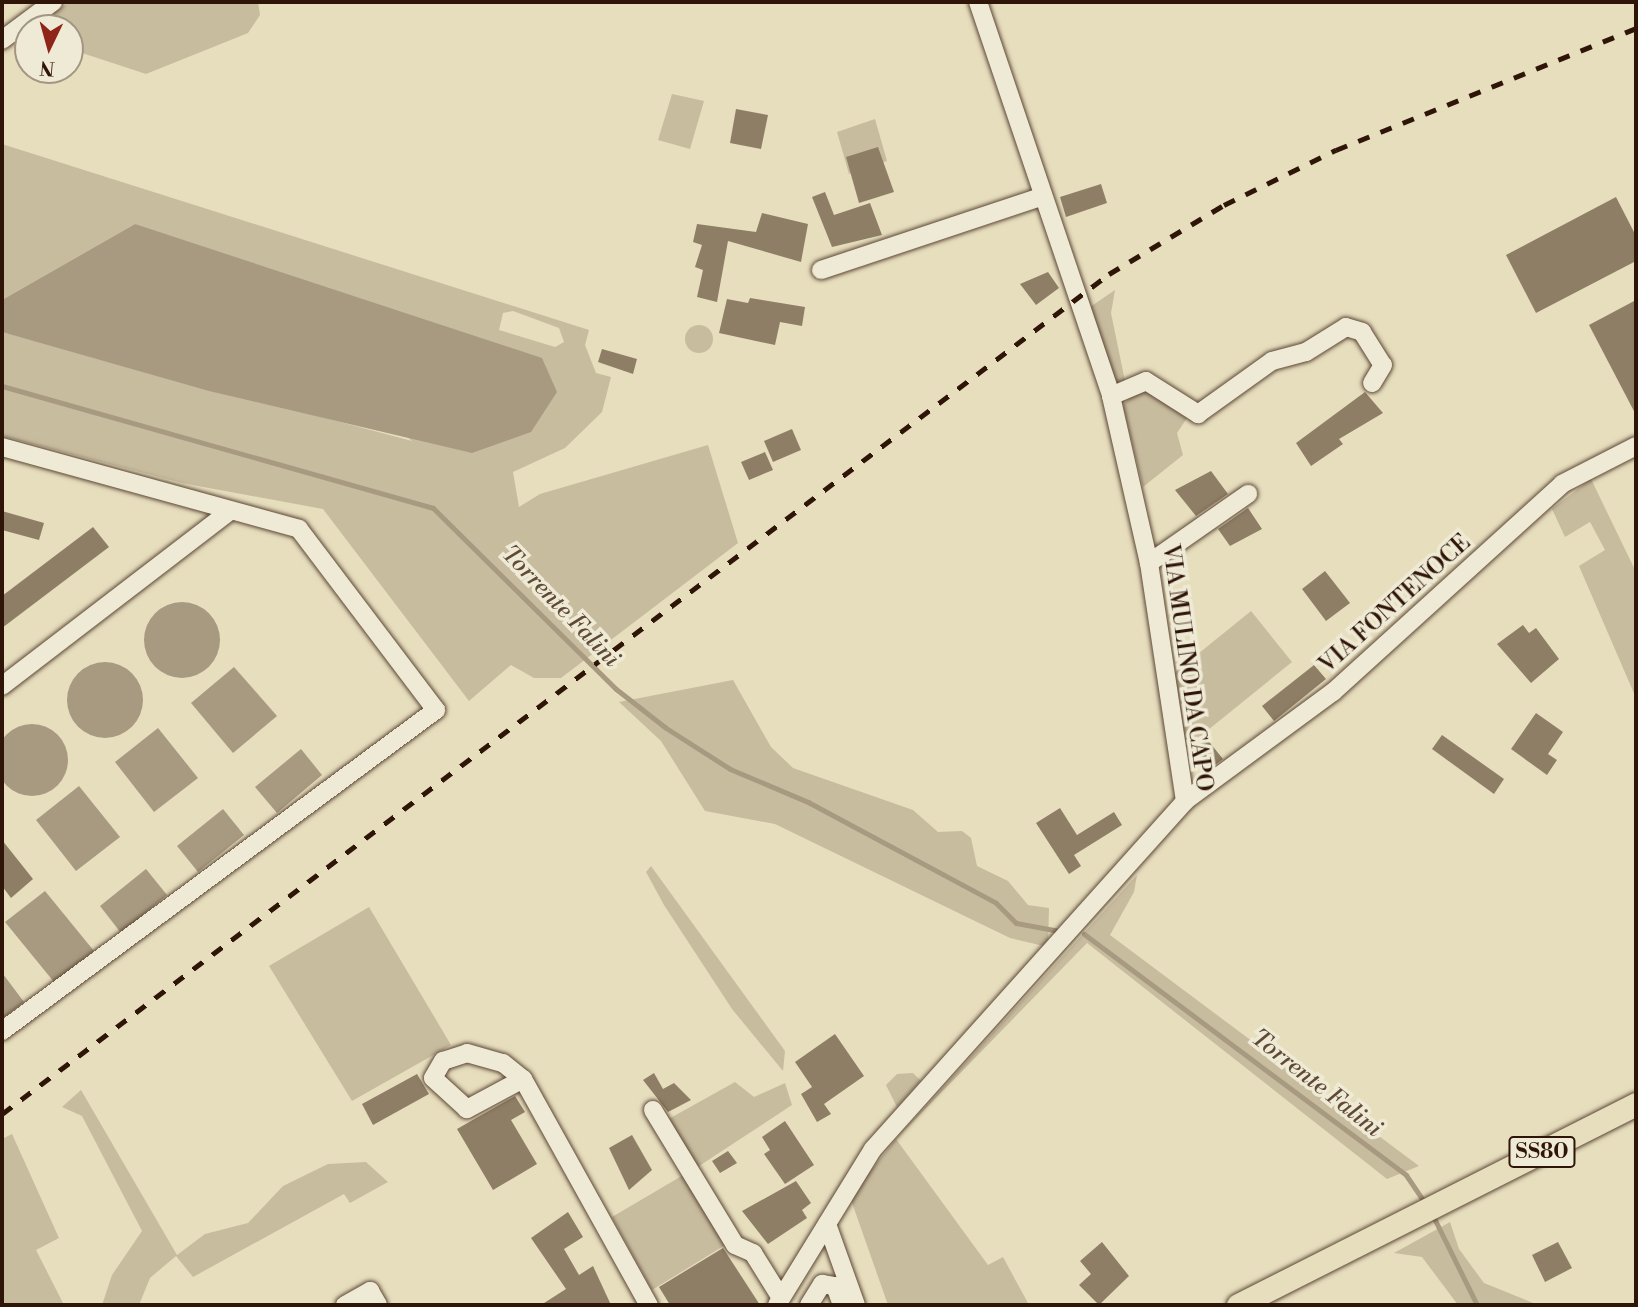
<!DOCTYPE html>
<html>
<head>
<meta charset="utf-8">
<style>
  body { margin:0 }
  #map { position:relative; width:1638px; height:1307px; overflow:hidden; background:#e7debe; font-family:"Libre Bodoni",serif }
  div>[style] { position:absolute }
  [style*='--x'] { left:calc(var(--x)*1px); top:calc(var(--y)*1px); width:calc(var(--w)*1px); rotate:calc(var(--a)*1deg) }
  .green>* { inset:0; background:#c8bc9f }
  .round { border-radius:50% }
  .water>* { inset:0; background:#a89a80 }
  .stream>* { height:5px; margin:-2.5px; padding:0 2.5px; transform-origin:2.5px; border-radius:2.5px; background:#a89a80 }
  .building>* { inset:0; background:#8e7e66 }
  .roads { filter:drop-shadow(0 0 2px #5c4735) drop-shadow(0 0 2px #5c4735) }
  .minor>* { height:18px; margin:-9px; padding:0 9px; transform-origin:9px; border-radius:9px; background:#efead5 }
  .major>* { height:23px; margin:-11.5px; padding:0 11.5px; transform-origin:11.5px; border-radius:11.5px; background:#e7debe }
  .rail>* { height:5px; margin-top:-2.5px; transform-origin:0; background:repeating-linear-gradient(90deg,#2e1507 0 12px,transparent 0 24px) }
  span { translate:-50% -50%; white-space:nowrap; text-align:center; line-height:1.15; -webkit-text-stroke:7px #efead5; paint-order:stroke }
  .shield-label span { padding:2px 5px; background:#efead5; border:2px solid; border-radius:5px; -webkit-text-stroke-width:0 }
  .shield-label { font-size:21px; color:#2e1507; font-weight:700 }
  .street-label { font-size:23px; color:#2e1507 }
  .water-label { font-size:24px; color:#5f4a37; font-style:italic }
  .frame { position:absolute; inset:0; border:4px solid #2e1507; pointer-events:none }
  .north { position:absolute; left:14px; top:14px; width:70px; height:70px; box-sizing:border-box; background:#efead5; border:2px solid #a29583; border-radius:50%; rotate:185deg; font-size:19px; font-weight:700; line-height:28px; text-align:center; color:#2e1507 }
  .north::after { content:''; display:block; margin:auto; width:24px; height:32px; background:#8f2418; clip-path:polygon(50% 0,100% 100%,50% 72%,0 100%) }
</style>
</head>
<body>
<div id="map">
  <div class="green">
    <i style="clip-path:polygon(69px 2px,258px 2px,260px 15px,248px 33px,146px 74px,70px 49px,70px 28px,34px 28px)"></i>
    <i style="clip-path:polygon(672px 94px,704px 101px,690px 149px,658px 140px)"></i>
    <i style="clip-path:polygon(875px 119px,887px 161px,849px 174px,837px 132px)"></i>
    <i style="clip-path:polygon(evenodd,2px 144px,589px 330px,585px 345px,596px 373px,611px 377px,602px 412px,565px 448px,513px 472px,519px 507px,540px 494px,708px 445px,738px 543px,561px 678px,534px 678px,511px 665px,469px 701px,323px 509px,182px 483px,2px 436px,2px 332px,412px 441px,135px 224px,2px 300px,2px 144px,513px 311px,559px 328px,564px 342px,555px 347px,499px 330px,503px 313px,513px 311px)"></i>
    <i style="clip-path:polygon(1115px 290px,1111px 313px,1126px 386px,1118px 390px,1090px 307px)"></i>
    <i class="round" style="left:685px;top:325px;width:28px;height:28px"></i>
    <i style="clip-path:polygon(1153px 389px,1187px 418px,1177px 433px,1183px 455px,1143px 487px,1123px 406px,1134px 391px)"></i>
    <i style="clip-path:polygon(1591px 479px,1636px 572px,1636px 698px,1579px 566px,1605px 550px,1590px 522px,1565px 537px,1552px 509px)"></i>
    <i style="clip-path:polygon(1251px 611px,1292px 662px,1182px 751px,1172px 675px)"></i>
    <i style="clip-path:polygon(733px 680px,771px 747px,793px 768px,913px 810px,938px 832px,962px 831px,971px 838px,977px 866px,1008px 881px,1028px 905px,1049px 908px,1048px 947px,1010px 938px,775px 824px,705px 811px,661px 741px,619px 702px)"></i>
    <i style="clip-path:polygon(651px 866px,785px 1051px,783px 1071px,732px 1009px,664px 905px,646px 872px)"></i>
    <i style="clip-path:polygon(1137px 875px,1134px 892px,1110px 935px,1419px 1166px,1387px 1179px,1087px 943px,896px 1139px,988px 1265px,1003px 1257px,1029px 1305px,888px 1305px,850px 1197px,896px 1139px)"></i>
    <i style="clip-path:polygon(369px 907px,451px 1045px,352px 1101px,269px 966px)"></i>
    <i style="clip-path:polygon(913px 1073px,921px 1081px,897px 1107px,886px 1085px,897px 1074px)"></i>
    <i style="clip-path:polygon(735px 1082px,754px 1097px,785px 1083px,792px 1105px,693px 1170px,665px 1121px)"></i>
    <i style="clip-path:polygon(81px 1090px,177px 1255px,205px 1234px,248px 1223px,283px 1186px,328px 1164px,366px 1162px,388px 1182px,350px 1203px,344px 1194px,193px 1277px,176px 1256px,150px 1278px,139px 1305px,102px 1305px,112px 1275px,142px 1231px,82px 1116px,62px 1107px)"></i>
    <i style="clip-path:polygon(12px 1134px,59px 1238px,36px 1250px,64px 1305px,2px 1305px,2px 1139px)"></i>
    <i style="clip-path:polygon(685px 1174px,727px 1244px,652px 1290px,612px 1217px)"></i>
    <i style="clip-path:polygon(1450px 1222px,1459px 1249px,1484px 1283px,1538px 1305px,1458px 1305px,1422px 1257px,1394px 1253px)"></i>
  </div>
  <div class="water">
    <i style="clip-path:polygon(135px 224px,542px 358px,557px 392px,531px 432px,472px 453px,209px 391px,2px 332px,2px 300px)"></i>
    <i class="round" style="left:144px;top:602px;width:76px;height:76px"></i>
    <i class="round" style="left:67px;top:662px;width:76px;height:76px"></i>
    <i style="clip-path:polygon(234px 667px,277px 716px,233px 753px,191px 703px)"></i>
    <i class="round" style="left:-4px;top:724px;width:72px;height:72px"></i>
    <i style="clip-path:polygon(158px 728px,198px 778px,154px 812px,115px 762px)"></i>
    <i style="clip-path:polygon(301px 749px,322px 775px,277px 813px,255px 787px)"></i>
    <i style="clip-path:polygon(79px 786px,120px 837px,76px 871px,36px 820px)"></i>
    <i style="clip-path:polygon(223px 809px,244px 835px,198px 872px,177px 846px)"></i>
    <i style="clip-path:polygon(146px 869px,167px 895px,121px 933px,100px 906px)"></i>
    <i style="clip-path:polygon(45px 891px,94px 951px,54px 982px,5px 922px)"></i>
    <i style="clip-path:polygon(3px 974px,24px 1002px,2px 1019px,2px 975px)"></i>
  </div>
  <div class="stream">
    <i style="--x:2;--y:386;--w:448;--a:15.8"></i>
    <i style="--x:433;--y:508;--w:257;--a:44.7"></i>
    <i style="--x:616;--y:689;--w:63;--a:38"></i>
    <i style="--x:666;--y:728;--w:76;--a:32.6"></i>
    <i style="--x:730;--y:769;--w:85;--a:22.9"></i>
    <i style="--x:808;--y:802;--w:213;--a:28.2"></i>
    <i style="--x:996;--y:903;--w:28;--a:45"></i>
    <i style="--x:1016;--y:923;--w:44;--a:10.5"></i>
    <i style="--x:1084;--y:934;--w:402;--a:36.8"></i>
    <i style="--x:1406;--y:1175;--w:34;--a:56"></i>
    <i style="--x:1432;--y:1214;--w:102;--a:63.7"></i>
  </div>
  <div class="building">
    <i style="clip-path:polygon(736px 109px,768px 115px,761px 149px,730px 143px)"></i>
    <i style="clip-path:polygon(878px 147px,894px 192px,859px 203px,846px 157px)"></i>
    <i style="clip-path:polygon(1101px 184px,1107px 203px,1066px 217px,1060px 197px)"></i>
    <i style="clip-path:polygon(825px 192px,834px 215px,870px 203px,882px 235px,832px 247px,812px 197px)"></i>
    <i style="clip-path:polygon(1616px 197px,1636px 236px,1636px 261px,1536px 313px,1506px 255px)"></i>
    <i style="clip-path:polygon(762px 213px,808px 224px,801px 262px,728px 241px,717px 302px,697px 297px,703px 270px,695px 267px,702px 245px,693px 242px,697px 224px,756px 232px)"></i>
    <i style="clip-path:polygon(1048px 272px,1059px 288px,1036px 305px,1020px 284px)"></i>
    <i style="clip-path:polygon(750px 298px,805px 307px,802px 326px,780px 322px,775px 345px,719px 333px,727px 299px,748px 303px)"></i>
    <i style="clip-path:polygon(1636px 300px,1636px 415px,1589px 325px)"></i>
    <i style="clip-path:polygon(602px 349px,637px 359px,633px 374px,598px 362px)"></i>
    <i style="clip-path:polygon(1365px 392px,1383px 413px,1339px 439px,1343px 444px,1311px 466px,1296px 443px)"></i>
    <i style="clip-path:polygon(792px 429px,801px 450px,773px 462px,764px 441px)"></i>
    <i style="clip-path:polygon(765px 452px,773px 470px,749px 480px,741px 462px)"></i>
    <i style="clip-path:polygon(1211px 471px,1228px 494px,1196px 516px,1175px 490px)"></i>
    <i style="clip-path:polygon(1248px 508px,1262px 529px,1230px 546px,1218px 529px)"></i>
    <i style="clip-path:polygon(2px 511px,44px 523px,39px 540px,2px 530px)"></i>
    <i style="clip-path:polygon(93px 527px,109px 547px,2px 628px,2px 596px)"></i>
    <i style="clip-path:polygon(1325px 571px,1350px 603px,1326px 621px,1302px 589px)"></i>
    <i style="clip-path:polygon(1523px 625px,1529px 633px,1536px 628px,1559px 659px,1531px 683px,1497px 644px)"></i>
    <i style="clip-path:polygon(1314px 665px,1326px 679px,1274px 721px,1262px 706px)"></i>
    <i style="clip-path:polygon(1536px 713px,1563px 732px,1548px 754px,1557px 760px,1547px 775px,1511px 749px)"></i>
    <i style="clip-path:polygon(1442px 735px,1504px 779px,1494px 794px,1432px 749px)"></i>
    <i style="clip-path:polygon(1206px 738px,1223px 759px,1204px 773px,1189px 751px)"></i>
    <i style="clip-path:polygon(1060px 808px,1077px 835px,1114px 812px,1122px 825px,1074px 855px,1081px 866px,1069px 874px,1036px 823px)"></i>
    <i style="clip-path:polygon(2px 840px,33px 879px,11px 898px,2px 886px)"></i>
    <i style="clip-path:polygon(835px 1034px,864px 1076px,824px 1104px,831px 1114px,817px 1122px,801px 1094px,812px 1087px,795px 1062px)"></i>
    <i style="clip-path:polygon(654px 1073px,663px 1089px,674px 1083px,691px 1100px,668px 1112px,643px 1080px)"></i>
    <i style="clip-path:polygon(417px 1074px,429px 1094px,373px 1125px,362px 1104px)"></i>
    <i style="clip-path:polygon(515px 1096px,525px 1112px,511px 1120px,537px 1164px,493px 1190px,457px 1129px)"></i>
    <i style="clip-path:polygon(785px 1121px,814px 1165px,785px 1184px,764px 1154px,770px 1150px,762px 1137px)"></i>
    <i style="clip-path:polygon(632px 1135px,652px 1170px,629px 1190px,609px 1148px)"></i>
    <i style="clip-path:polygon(728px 1151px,737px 1163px,720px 1173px,712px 1161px)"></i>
    <i style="clip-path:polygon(796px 1181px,811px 1203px,802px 1210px,807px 1218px,768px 1244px,742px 1211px)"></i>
    <i style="clip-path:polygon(568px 1212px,583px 1237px,564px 1249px,579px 1275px,593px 1266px,611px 1305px,541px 1305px,566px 1289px,531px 1238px)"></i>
    <i style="clip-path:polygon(1102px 1242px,1129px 1276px,1099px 1305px,1079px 1285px,1091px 1274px,1080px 1261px)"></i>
    <i style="clip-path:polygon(1558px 1242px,1572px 1268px,1545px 1282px,1532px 1255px)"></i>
    <i style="clip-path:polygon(723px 1248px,760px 1305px,670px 1305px,659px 1287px)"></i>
  </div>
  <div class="roads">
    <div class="minor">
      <i style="--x:978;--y:2;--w:416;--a:71.3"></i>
      <i style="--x:1111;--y:396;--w:171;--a:77.2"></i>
      <i style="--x:1149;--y:563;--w:241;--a:81.4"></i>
      <i style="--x:2;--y:40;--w:64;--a:-36.7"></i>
      <i style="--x:821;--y:270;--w:232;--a:-18.4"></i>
      <i style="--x:1111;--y:396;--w:38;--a:-23"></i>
      <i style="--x:1146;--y:381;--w:62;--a:32.4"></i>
      <i style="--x:1198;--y:414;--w:91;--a:-35.6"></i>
      <i style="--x:1272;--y:361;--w:35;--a:-15"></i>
      <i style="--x:1306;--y:352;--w:47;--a:-32"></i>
      <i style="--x:1346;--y:327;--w:17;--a:17"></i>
      <i style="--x:1362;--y:332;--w:39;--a:58"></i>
      <i style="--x:1383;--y:365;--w:21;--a:121"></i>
      <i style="--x:2;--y:447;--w:308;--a:15.4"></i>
      <i style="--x:299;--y:529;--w:227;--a:52.9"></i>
      <i style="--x:436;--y:710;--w:540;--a:143.51"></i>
      <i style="--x:1149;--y:563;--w:121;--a:-34.9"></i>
      <i style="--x:2;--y:686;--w:286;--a:-37.5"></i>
      <i style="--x:523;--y:1079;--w:64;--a:151.8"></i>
      <i style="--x:467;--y:1109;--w:46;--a:-137.6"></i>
      <i style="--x:433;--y:1078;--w:20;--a:-60"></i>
      <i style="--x:443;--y:1061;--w:25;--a:-18"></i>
      <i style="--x:467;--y:1053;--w:37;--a:16"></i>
      <i style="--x:503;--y:1063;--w:26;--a:39"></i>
      <i style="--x:523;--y:1079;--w:259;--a:60.9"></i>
      <i style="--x:653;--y:1110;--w:158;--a:58.7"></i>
      <i style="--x:735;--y:1245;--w:20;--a:24"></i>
      <i style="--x:753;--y:1253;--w:53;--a:58.1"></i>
      <i style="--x:827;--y:1224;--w:86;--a:70.3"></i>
      <i style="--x:345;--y:1305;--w:29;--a:-29"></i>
      <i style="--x:370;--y:1291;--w:16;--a:60"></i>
      <i style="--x:777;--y:1305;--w:183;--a:-58.4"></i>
      <i style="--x:873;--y:1149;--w:467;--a:-48.1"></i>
      <i style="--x:1185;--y:801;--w:184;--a:-36.4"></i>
      <i style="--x:1333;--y:692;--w:309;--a:-42.2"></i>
      <i style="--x:1562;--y:484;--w:83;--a:-27.2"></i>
      <i style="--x:809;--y:1305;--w:25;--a:-58"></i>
      <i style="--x:822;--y:1284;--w:13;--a:9"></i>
      <i style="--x:835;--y:1286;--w:20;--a:70"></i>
    </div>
    <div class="major">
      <i style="--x:1238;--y:1305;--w:446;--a:-26.8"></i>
    </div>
  </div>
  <div class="rail">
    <i style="--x:2;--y:1114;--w:1390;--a:-37.19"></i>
    <i style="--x:1109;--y:274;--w:134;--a:-31"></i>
    <i style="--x:1224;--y:205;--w:125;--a:-26.2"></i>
    <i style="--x:1336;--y:150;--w:324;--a:-22.1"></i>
  </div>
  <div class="shield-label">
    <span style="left:1542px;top:1152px">SS80</span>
  </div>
  <div class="street-label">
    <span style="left:1395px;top:604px;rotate:-42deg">VIA FONTENOCE</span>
    <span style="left:1187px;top:668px;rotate:82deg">VIA MULINO DA CAPO</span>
  </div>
  <div class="water-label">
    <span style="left:560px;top:607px;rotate:46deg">Torrente Falini</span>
    <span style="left:1316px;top:1084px;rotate:38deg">Torrente Falini</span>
  </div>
  <div class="frame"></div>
  <div class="north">N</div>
</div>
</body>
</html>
